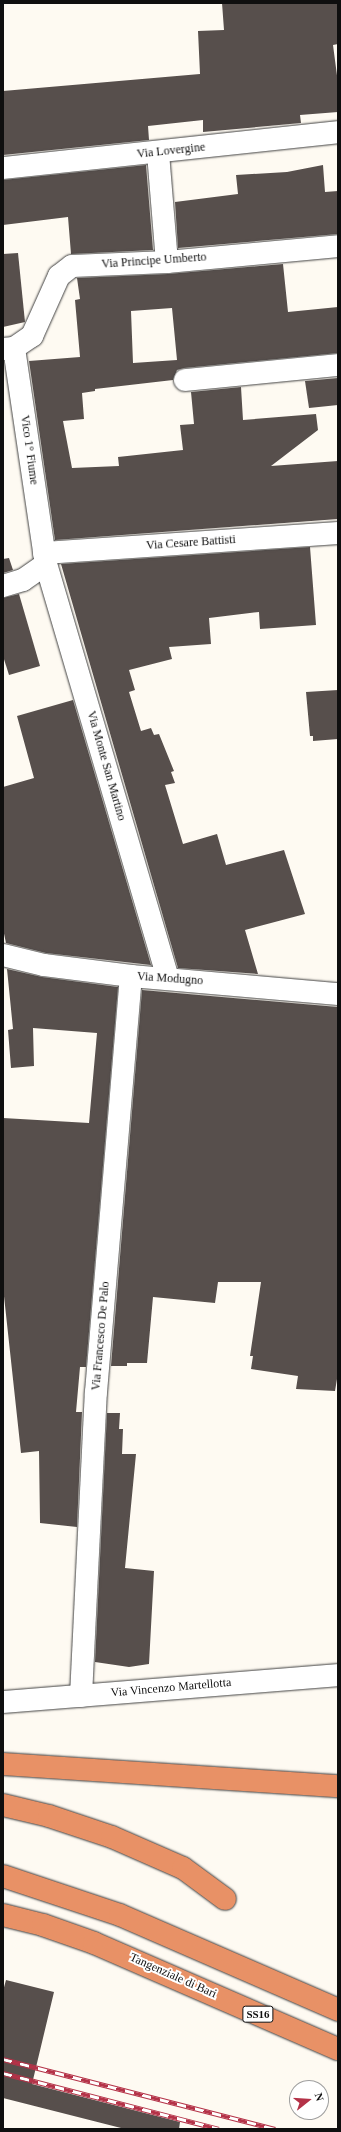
<!DOCTYPE html>
<html>
<head>
<meta charset="utf-8">
<style>
  body { margin:0 }
  #map { position:relative; width:341px; height:2132px; overflow:hidden; background:#fefaf2; font-family:"Times New Roman",serif }
  div>[style] { position:absolute }
  [style*='--x'] { left:calc(var(--x)*1px); top:calc(var(--y)*1px); width:calc(var(--w)*1px); rotate:calc(var(--a)*1deg) }
  .building>* { inset:0; background:#574f4c }
  .roads { filter:drop-shadow(0 0 1px #424242) drop-shadow(0 0 1px #424242) }
  .minor>* { height:22px; margin:-11px; padding:0 11px; transform-origin:11px; border-radius:11px; background:#fff }
  .highway>* { height:22px; margin:-11px; padding:0 11px; transform-origin:11px; border-radius:11px; background:#e89166 }
  .rail>* { height:4.5px; margin-top:-2.25px; transform-origin:0; background:repeating-linear-gradient(90deg,#fff 0 9px,#b43248 0 18px); box-sizing:border-box; border-block:1px solid #b43248 }
  span { translate:-50% -50%; white-space:nowrap; text-align:center; line-height:1.15; -webkit-text-stroke:4px #fff; paint-order:stroke }
  .shield-label span { padding:1px 3px; background:#fff; border:1px solid; border-radius:3px; -webkit-text-stroke-width:0 }
  .shield-label { font-size:11px; color:#0f0f0f; font-weight:700 }
  .street-label { font-size:12px; color:#0f0f0f }
  .frame { position:absolute; inset:0; border:4px solid #0f0f0f; pointer-events:none }
  .north { position:absolute; left:289px; top:2080px; width:40px; height:40px; box-sizing:border-box; background:#fff; border:1px solid #9f9f9f; border-radius:50%; rotate:73deg; font-size:11px; font-weight:700; line-height:16px; text-align:center; color:#0f0f0f }
  .north::after { content:''; display:block; margin:auto; width:14px; height:18px; background:#b43248; clip-path:polygon(50% 0,100% 100%,50% 72%,0 100%) }
</style>
</head>
<body>
<div id="map">
  <div class="building">
    <i style="clip-path:polygon(222px 3px,338px 3px,338px 44px,333px 45px,338px 83px,338px 112px,300px 115px,301px 123px,203px 132px,203px 120px,148px 126px,149px 140px,3px 155px,3px 91px,200px 74px,198px 31px,224px 30px)"></i>
    <i style="clip-path:polygon(146px 165px,153px 250px,71px 254px,68px 217px,3px 225px,3px 180px)"></i>
    <i style="clip-path:polygon(323px 165px,325px 192px,338px 191px,338px 234px,178px 248px,175px 202px,238px 194px,236px 175px,287px 172px)"></i>
    <i style="clip-path:polygon(18px 253px,25px 322px,3px 327px,3px 254px)"></i>
    <i style="clip-path:polygon(evenodd,283px 264px,288px 312px,338px 307px,338px 353px,184px 368px,177px 370px,173px 380px,95px 389px,95px 391px,82px 393px,84px 419px,63px 421px,72px 468px,119px 466px,118px 457px,183px 450px,180px 425px,194px 424px,191px 392px,241px 387px,243px 420px,316px 414px,318px 430px,271px 466px,338px 461px,338px 519px,55px 540px,29px 361px,80px 357px,75px 300px,80px 299px,77px 278px,168px 274px,283px 264px,172px 308px,177px 360px,133px 363px,131px 311px,172px 308px)"></i>
    <i style="clip-path:polygon(338px 378px,338px 405px,309px 408px,305px 381px)"></i>
    <i style="clip-path:polygon(310px 547px,316px 625px,260px 629px,259px 612px,209px 618px,211px 644px,169px 647px,172px 659px,129px 670px,135px 690px,129px 692px,141px 731px,151px 728px,154px 735px,159px 734px,174px 771px,171px 772px,175px 783px,165px 785px,183px 844px,217px 834px,226px 865px,284px 850px,305px 914px,245px 930px,258px 974px,178px 968px,61px 564px)"></i>
    <i style="clip-path:polygon(9px 558px,13px 570px,3px 573px,3px 559px)"></i>
    <i style="clip-path:polygon(19px 594px,40px 666px,9px 675px,3px 656px,3px 598px)"></i>
    <i style="clip-path:polygon(338px 690px,338px 739px,313px 741px,313px 736px,310px 736px,306px 692px)"></i>
    <i style="clip-path:polygon(73px 700px,151px 965px,46px 953px,6px 943px,3px 929px,3px 787px,34px 778px,17px 716px)"></i>
    <i style="clip-path:polygon(7px 969px,42px 977px,118px 987px,86px 1367px,80px 1367px,76px 1412px,82px 1412px,77px 1527px,40px 1523px,39px 1451px,21px 1453px,3px 1287px,3px 1118px,89px 1123px,97px 1033px,33px 1028px,34px 1066px,11px 1068px,8px 1030px,13px 1029px)"></i>
    <i style="clip-path:polygon(142px 990px,338px 1007px,338px 1373px,335px 1391px,296px 1389px,298px 1376px,251px 1369px,253px 1356px,250px 1356px,261px 1282px,218px 1282px,215px 1303px,153px 1297px,147px 1363px,127px 1363px,127px 1366px,111px 1366px)"></i>
    <i style="clip-path:polygon(107px 1413px,120px 1413px,119px 1429px,123px 1429px,122px 1454px,136px 1454px,125px 1568px,154px 1571px,149px 1664px,129px 1667px,95px 1662px)"></i>
    <i style="clip-path:polygon(6px 1980px,54px 1992px,32px 2084px,180px 2122px,179px 2129px,125px 2129px,3px 2098px,3px 1991px)"></i>
  </div>
  <div class="roads">
    <div class="minor">
      <i style="--x:158;--y:153;--w:109;--a:85.3"></i>
      <i style="--x:3;--y:168;--w:337;--a:-6.1"></i>
      <i style="--x:14;--y:348;--w:218;--a:81.6"></i>
      <i style="--x:46;--y:564;--w:432;--a:73.6"></i>
      <i style="--x:3;--y:349;--w:11;--a:-5"></i>
      <i style="--x:14;--y:348;--w:22;--a:-34"></i>
      <i style="--x:32;--y:336;--w:66;--a:-65.8"></i>
      <i style="--x:59;--y:276;--w:16;--a:-38"></i>
      <i style="--x:72;--y:266;--w:95;--a:-2.4"></i>
      <i style="--x:167;--y:262;--w:172;--a:-5.3"></i>
      <i style="--x:185;--y:380;--w:154;--a:-5.6"></i>
      <i style="--x:44;--y:553;--w:295;--a:-3.9"></i>
      <i style="--x:3;--y:586;--w:21;--a:-17"></i>
      <i style="--x:23;--y:580;--w:28;--a:-35"></i>
      <i style="--x:3;--y:955;--w:42;--a:13.7"></i>
      <i style="--x:44;--y:965;--w:88;--a:7.2"></i>
      <i style="--x:131;--y:976;--w:208;--a:5"></i>
      <i style="--x:81;--y:1696;--w:304;--a:-87.2"></i>
      <i style="--x:96;--y:1392;--w:417;--a:-85.2"></i>
      <i style="--x:3;--y:1702;--w:336;--a:-4.6"></i>
    </div>
    <div class="highway">
      <i style="--x:3;--y:1764;--w:336;--a:3.8"></i>
      <i style="--x:3;--y:1805;--w:47;--a:13.4"></i>
      <i style="--x:49;--y:1816;--w:66;--a:18.4"></i>
      <i style="--x:112;--y:1837;--w:77;--a:23.6"></i>
      <i style="--x:183;--y:1868;--w:52;--a:36.4"></i>
      <i style="--x:3;--y:1876;--w:123;--a:18.4"></i>
      <i style="--x:120;--y:1915;--w:238;--a:23.5"></i>
      <i style="--x:3;--y:1915;--w:41;--a:14"></i>
      <i style="--x:43;--y:1925;--w:54;--a:19.4"></i>
      <i style="--x:94;--y:1943;--w:266;--a:23.5"></i>
    </div>
  </div>
  <div class="rail">
    <i style="--x:3;--y:2059;--w:281;--a:14.4"></i>
    <i style="--x:3;--y:2073;--w:223;--a:14.5"></i>
  </div>
  <div class="shield-label">
    <span style="left:258px;top:2014px">SS16</span>
  </div>
  <div class="street-label">
    <span style="left:171px;top:151px;rotate:-6deg">Via Lovergine</span>
    <span style="left:154px;top:261px;rotate:-4deg">Via Principe Umberto</span>
    <span style="left:29px;top:450px;rotate:82deg">Vico 1° Fiume</span>
    <span style="left:191px;top:543px;rotate:-4deg">Via Cesare Battisti</span>
    <span style="left:106px;top:766px;rotate:74deg">Via Monte San Martino</span>
    <span style="left:170px;top:979px;rotate:4deg">Via Modugno</span>
    <span style="left:101px;top:1336px;rotate:-85deg">Via Francesco De Palo</span>
    <span style="left:171px;top:1688px;rotate:-5deg">Via Vincenzo Martellotta</span>
    <span style="left:173px;top:1976px;rotate:24deg">Tangenziale di Bari</span>
  </div>
  <div class="frame"></div>
  <div class="north">N</div>
</div>
</body>
</html>
